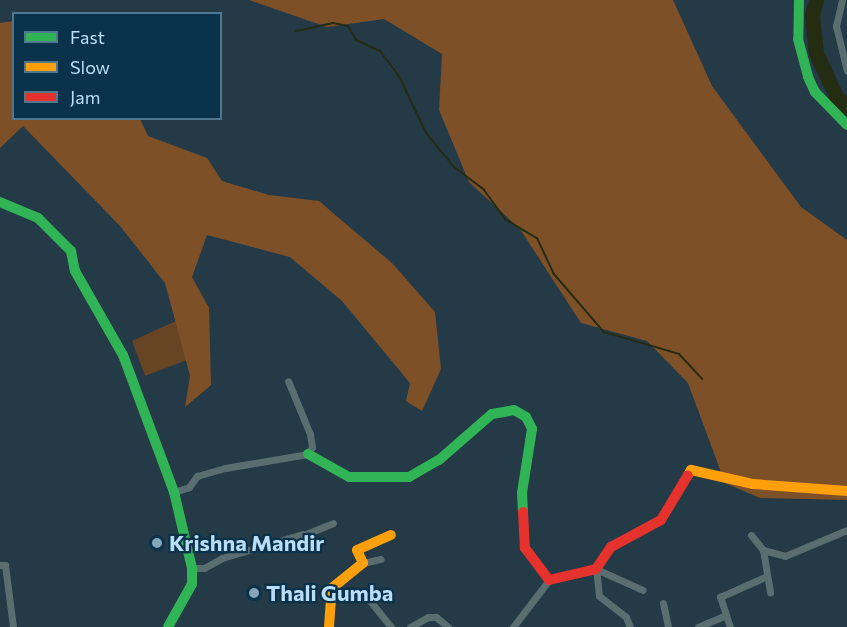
<!DOCTYPE html>
<html>
<head>
<meta charset="utf-8">
<style>
  body { margin:0 }
  #map { position:relative; width:847px; height:627px; overflow:hidden; background:#243a47; font-family:Commissioner,sans-serif }
  div>[style] { position:absolute }
  [style*='--x'] { left:calc(var(--x)*1px); top:calc(var(--y)*1px); width:calc(var(--w)*1px); rotate:calc(var(--a)*1deg) }
  .green>* { inset:0; background:#674424 }
  .forest>* { inset:0; background:#7e5027 }
  .stream>* { height:2px; margin:-1px; padding:0 1px; transform-origin:1px; border-radius:1px; background:#242c12 }
  .river>* { height:15px; margin:-7.5px; padding:0 7.5px; transform-origin:7.5px; border-radius:7.5px; background:#242c12 }
  .street>* { height:7px; margin:-3.5px; padding:0 3.5px; transform-origin:3.5px; border-radius:3.5px; background:#5a6d6f }
  .fast>* { height:10px; margin:-5px; padding:0 5px; transform-origin:5px; border-radius:5px; background:#30b455 }
  .slow>* { height:10px; margin:-5px; padding:0 5px; transform-origin:5px; border-radius:5px; background:#ff9f0a }
  .jam>* { height:10px; margin:-5px; padding:0 5px; transform-origin:5px; border-radius:5px; background:#e5322d }
  .dots>* { width:16px; height:16px; translate:-50% -50%; box-sizing:border-box; border:3px solid #0a324a; border-radius:50% }
  span { translate:-50% -50%; white-space:nowrap; text-align:center; line-height:1.15; -webkit-text-stroke:4.5px #0a324a; paint-order:stroke }
  .poi-label { font-size:22px; color:#bbdef7; font-weight:700 }
  .left { translate:0 -50%; text-align:left }
  .legend { position:absolute; left:12px; top:12px; width:210px; height:108px; box-sizing:border-box; background:#0a324a; border:2px solid #51778f; margin:0; padding:8px 10px; list-style:none; font-size:18px; color:#bbdef7 }
  .legend li { display:flex; align-items:center; gap:12px; height:30px }
  .legend b { width:30px; border:2px solid #51778f }
</style>
</head>
<body>
<div id="map">
  <div class="green">
    <i style="clip-path:polygon(178px 320px,187px 360px,145px 376px,132px 341px)"></i>
  </div>
  <div class="forest">
    <i style="clip-path:polygon(249px 0,673px 0,712px 86px,801px 207px,847px 240px,847px 500px,760px 498px,725px 483px,688px 383px,647px 341px,581px 323px,520px 229px,469px 182px,439px 110px,442px 54px,384px 19px,327px 27px)"></i>
    <i style="clip-path:polygon(13px 21px,14px 118px,140px 119px,148px 136px,207px 158px,222px 181px,269px 195px,319px 201px,393px 264px,435px 312px,441px 369px,422px 411px,406px 401px,410px 383px,342px 301px,290px 257px,207px 235px,192px 277px,209px 308px,211px 385px,185px 407px,190px 376px,165px 283px,120px 226px,23px 126px,0 148px,0 23px)"></i>
  </div>
  <div class="stream">
    <i style="--x:296;--y:31;--w:38;--a:-12"></i>
    <i style="--x:333;--y:23;--w:15;--a:11"></i>
    <i style="--x:348;--y:26;--w:16;--a:60"></i>
    <i style="--x:356;--y:40;--w:26;--a:25"></i>
    <i style="--x:380;--y:51;--w:34;--a:53"></i>
    <i style="--x:400;--y:78;--w:61;--a:64.7"></i>
    <i style="--x:426;--y:133;--w:44;--a:50.5"></i>
    <i style="--x:454;--y:167;--w:38;--a:37"></i>
    <i style="--x:484;--y:190;--w:36;--a:54"></i>
    <i style="--x:505;--y:219;--w:37;--a:31"></i>
    <i style="--x:537;--y:238;--w:38;--a:65"></i>
    <i style="--x:553;--y:273;--w:78;--a:49.2"></i>
    <i style="--x:604;--y:332;--w:78;--a:16.3"></i>
    <i style="--x:679;--y:354;--w:34;--a:47"></i>
  </div>
  <div class="river">
    <i style="--x:816;--y:0;--w:16;--a:105"></i>
    <i style="--x:812;--y:15;--w:38;--a:84"></i>
    <i style="--x:816;--y:53;--w:47;--a:65.1"></i>
    <i style="--x:836;--y:96;--w:16;--a:45"></i>
  </div>
  <div class="street">
    <i style="--x:842;--y:0;--w:27;--a:103"></i>
    <i style="--x:836;--y:26;--w:46;--a:76.3"></i>
    <i style="--x:174;--y:492;--w:16;--a:-18"></i>
    <i style="--x:189;--y:487;--w:14;--a:-54"></i>
    <i style="--x:197;--y:476;--w:29;--a:-16"></i>
    <i style="--x:225;--y:468;--w:84;--a:-9.6"></i>
    <i style="--x:308;--y:454;--w:8;--a:-60"></i>
    <i style="--x:312;--y:447;--w:13;--a:-99"></i>
    <i style="--x:310;--y:434;--w:57;--a:-112.5"></i>
    <i style="--x:306;--y:534;--w:29;--a:-22"></i>
    <i style="--x:751;--y:535;--w:19;--a:51"></i>
    <i style="--x:763;--y:550;--w:23;--a:15"></i>
    <i style="--x:785;--y:556;--w:67;--a:-22.8"></i>
    <i style="--x:763;--y:550;--w:43;--a:80.5"></i>
    <i style="--x:363;--y:563;--w:18;--a:-13"></i>
    <i style="--x:0;--y:565;--w:5;--a:0"></i>
    <i style="--x:5;--y:565;--w:63;--a:82.6"></i>
    <i style="--x:192;--y:568;--w:12;--a:0"></i>
    <i style="--x:204;--y:568;--w:21;--a:-29"></i>
    <i style="--x:222;--y:558;--w:84;--a:-16.5"></i>
    <i style="--x:366;--y:596;--w:40;--a:51"></i>
    <i style="--x:663;--y:603;--w:25;--a:78"></i>
    <i style="--x:410;--y:627;--w:21;--a:-29"></i>
    <i style="--x:428;--y:617;--w:8;--a:0"></i>
    <i style="--x:436;--y:617;--w:16;--a:40"></i>
    <i style="--x:513;--y:627;--w:59;--a:-52.5"></i>
    <i style="--x:630;--y:627;--w:11;--a:-112"></i>
    <i style="--x:626;--y:617;--w:34;--a:-142"></i>
    <i style="--x:599;--y:596;--w:27;--a:-96"></i>
    <i style="--x:596;--y:569;--w:51;--a:24.1"></i>
    <i style="--x:698;--y:627;--w:30;--a:-23"></i>
    <i style="--x:730;--y:627;--w:32;--a:-108"></i>
    <i style="--x:720;--y:597;--w:51;--a:-24.1"></i>
  </div>
  <div class="fast">
    <i style="--x:799;--y:0;--w:39;--a:91"></i>
    <i style="--x:798;--y:39;--w:39;--a:75"></i>
    <i style="--x:808;--y:77;--w:17;--a:65"></i>
    <i style="--x:815;--y:92;--w:46;--a:45.9"></i>
    <i style="--x:0;--y:202;--w:41;--a:22.8"></i>
    <i style="--x:38;--y:218;--w:47;--a:45"></i>
    <i style="--x:71;--y:251;--w:20;--a:79"></i>
    <i style="--x:75;--y:271;--w:97;--a:60.3"></i>
    <i style="--x:123;--y:355;--w:146;--a:69.6"></i>
    <i style="--x:174;--y:492;--w:78;--a:76.7"></i>
    <i style="--x:192;--y:568;--w:16;--a:90"></i>
    <i style="--x:192;--y:584;--w:49;--a:119.2"></i>
    <i style="--x:308;--y:454;--w:47;--a:29.3"></i>
    <i style="--x:349;--y:477;--w:60;--a:0"></i>
    <i style="--x:409;--y:477;--w:34;--a:-30"></i>
    <i style="--x:439;--y:460;--w:70;--a:-41"></i>
    <i style="--x:492;--y:414;--w:22;--a:-10"></i>
    <i style="--x:514;--y:410;--w:14;--a:30"></i>
    <i style="--x:526;--y:417;--w:13;--a:63"></i>
    <i style="--x:532;--y:429;--w:65;--a:98.9"></i>
    <i style="--x:522;--y:493;--w:19;--a:87"></i>
  </div>
  <div class="slow">
    <i style="--x:688;--y:475;--w:6;--a:-59"></i>
    <i style="--x:691;--y:470;--w:64;--a:12.7"></i>
    <i style="--x:753;--y:484;--w:94;--a:4.3"></i>
    <i style="--x:329;--y:627;--w:39;--a:-86"></i>
    <i style="--x:332;--y:588;--w:40;--a:-39"></i>
    <i style="--x:363;--y:563;--w:14;--a:-115"></i>
    <i style="--x:357;--y:550;--w:37;--a:-24"></i>
  </div>
  <div class="jam">
    <i style="--x:523;--y:512;--w:36;--a:87"></i>
    <i style="--x:525;--y:548;--w:40;--a:53"></i>
    <i style="--x:549;--y:580;--w:48;--a:-13.2"></i>
    <i style="--x:596;--y:569;--w:27;--a:-56"></i>
    <i style="--x:611;--y:547;--w:57;--a:-28.4"></i>
    <i style="--x:661;--y:520;--w:52;--a:-59"></i>
  </div>
  <div class="dots">
    <i style="left:157px;top:543px;background:#86a5b9"></i>
    <i style="left:254px;top:593px;background:#86a5b9"></i>
  </div>
  <div class="poi-label">
    <span class="left" style="left:169px;top:543px">Krishna Mandir</span>
    <span class="left" style="left:266px;top:593px">Thali Gumba</span>
  </div>
  <ul class="legend">
  <li><b style="height:8px;background:#30b455"></b>Fast</li>
  <li><b style="height:8px;background:#ff9f0a"></b>Slow</li>
  <li><b style="height:8px;background:#e5322d"></b>Jam</li>
  </ul>
</div>
</body>
</html>
